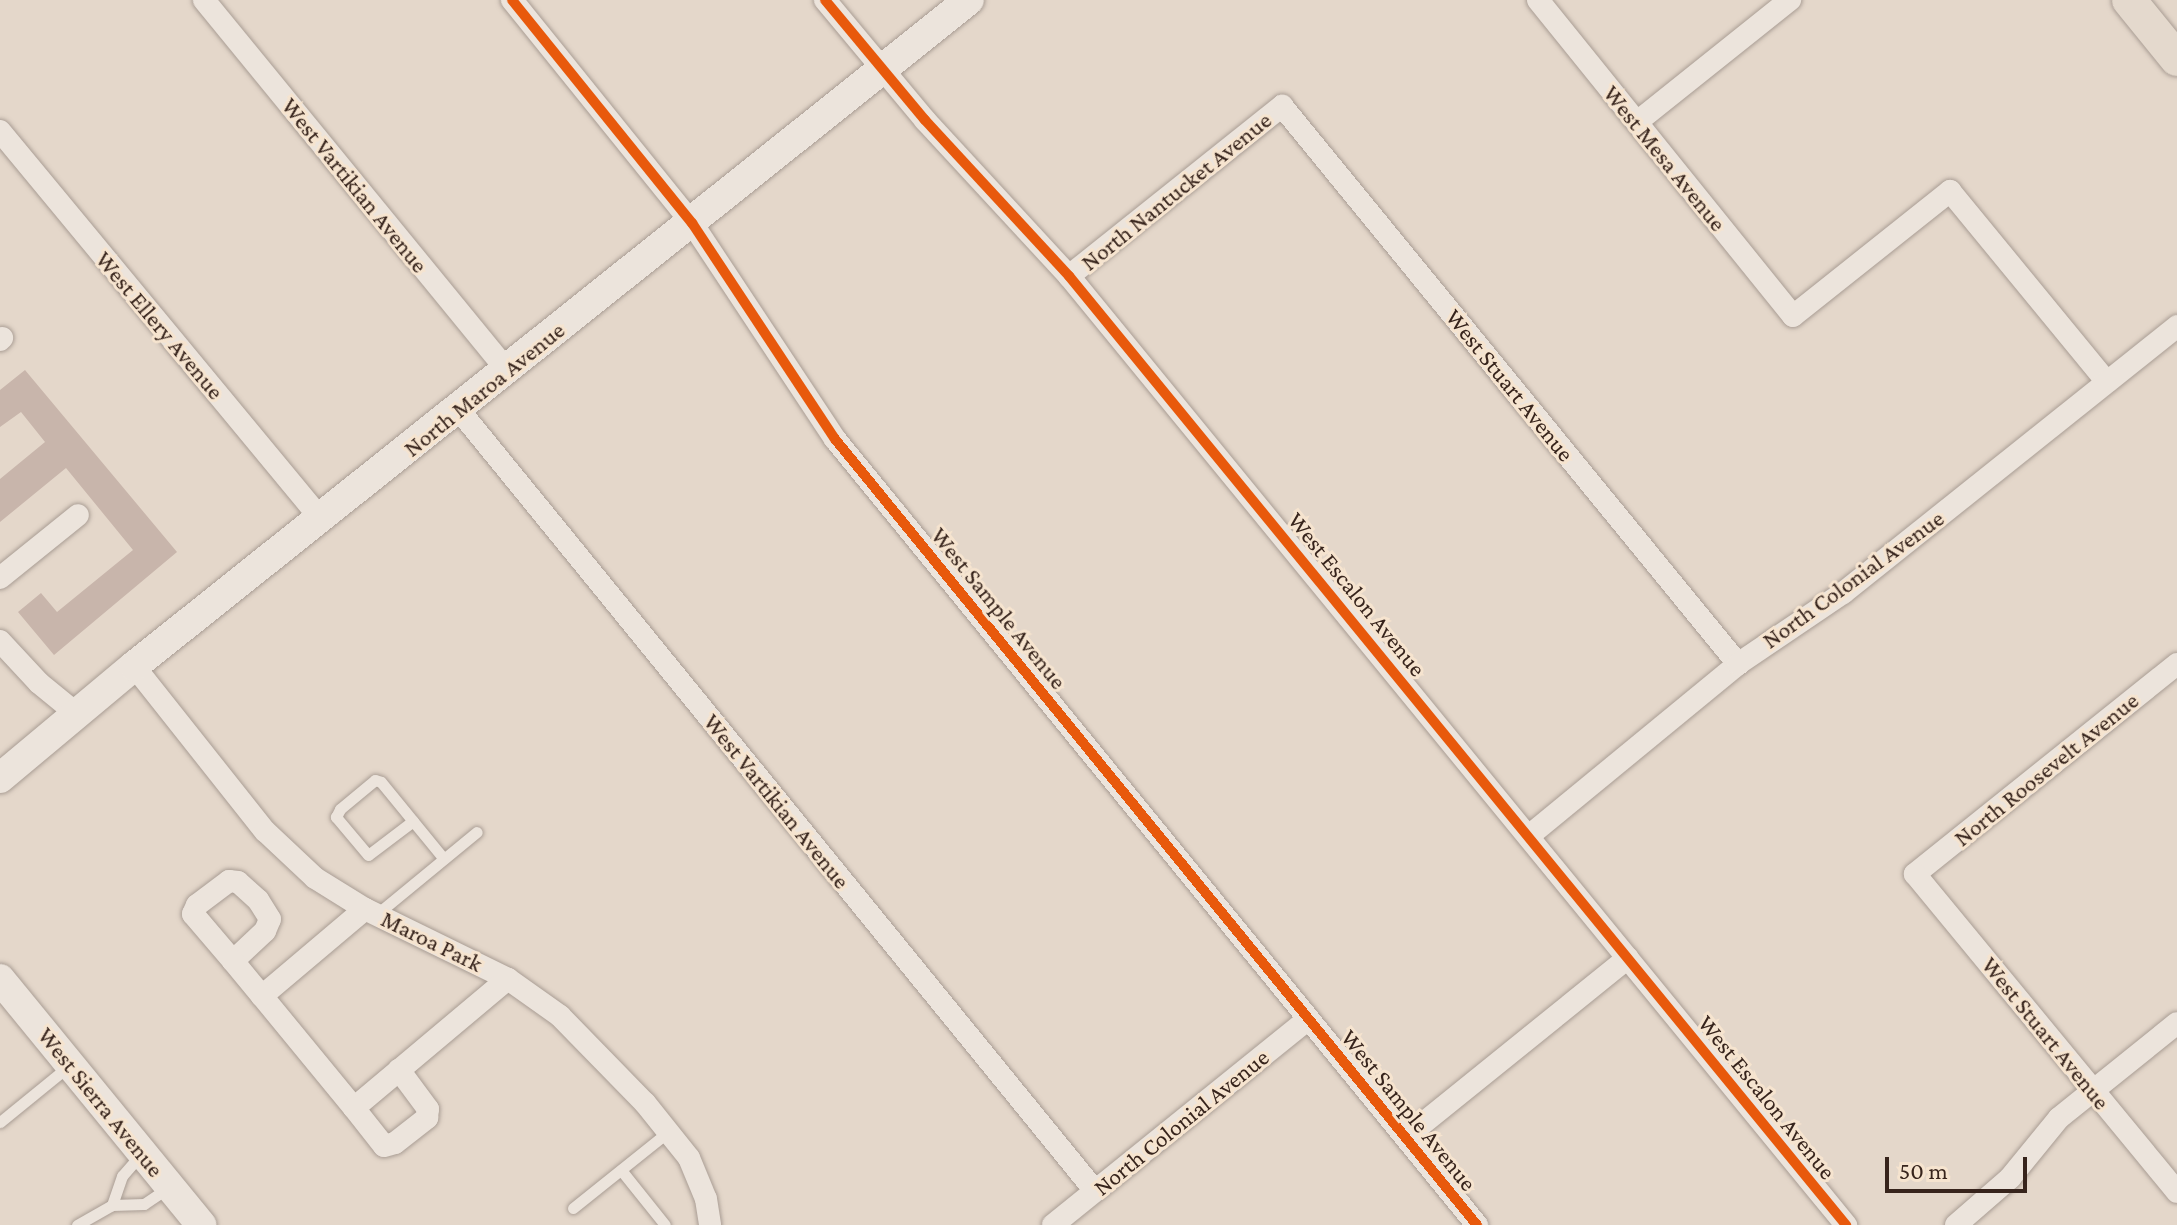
<!DOCTYPE html>
<html>
<head>
<meta charset="utf-8">
<style>
  body { margin:0 }
  #map { position:relative; width:2177px; height:1225px; overflow:hidden; background:#e4d7ca; font-family:"Crimson Pro",serif }
  div>[style] { position:absolute }
  [style*='--x'] { left:calc(var(--x)*1px); top:calc(var(--y)*1px); width:calc(var(--w)*1px); rotate:calc(var(--a)*1deg) }
  .building>* { inset:0; background:#c8b5ab }
  .roads { filter:drop-shadow(0 0 2px #a99d94) drop-shadow(0 0 2px #a99d94) }
  .service>* { height:11px; margin:-5.5px; padding:0 5.5px; transform-origin:5.5px; border-radius:5.5px; background:#ece4dc }
  .minor>* { height:22px; margin:-11px; padding:0 11px; transform-origin:11px; border-radius:11px; background:#ece4dc }
  .secondary>* { height:30px; margin:-15px; padding:0 15px; transform-origin:15px; border-radius:15px; background:#ece4dc }
  .primary>* { height:34px; margin:-17px; padding:0 17px; transform-origin:17px; border-radius:17px; background:#e4d9cd }
  .cycleway>* { height:10px; margin:-5px; padding:0 5px; transform-origin:5px; border-radius:5px; background:#e8590c }
  span { translate:-50% -50%; white-space:nowrap; text-align:center; line-height:1.15; -webkit-text-stroke:6px #f6e4cf; paint-order:stroke }
  .street-label { font-size:24px; color:#37241c }
  .scale { position:absolute; left:1885px; top:1157px; width:142px; height:36px; box-sizing:border-box; border:4px solid #37241c; border-top:0; padding-left:10px; font-size:24px; line-height:28px; white-space:nowrap; color:#37241c; -webkit-text-stroke:6px #f6e4cf; paint-order:stroke }
</style>
</head>
<body>
<div id="map">
  <div class="building">
    <i style="clip-path:polygon(25px 370px,177px 552px,54px 655px,18px 612px,41px 593px,57px 612px,133px 550px,66px 468px,0 522px,0 479px,45px 442px,21px 412px,0 427px,0 390px)"></i>
  </div>
  <div class="roads">
    <div class="service">
      <i style="--x:413;--y:821;--w:56;--a:142.9"></i>
      <i style="--x:368;--y:855;--w:50;--a:-130.1"></i>
      <i style="--x:336;--y:817;--w:9;--a:-63"></i>
      <i style="--x:340;--y:809;--w:45;--a:-39.6"></i>
      <i style="--x:375;--y:780;--w:6;--a:18"></i>
      <i style="--x:381;--y:782;--w:99;--a:50.7"></i>
      <i style="--x:377;--y:914;--w:129;--a:-39.4"></i>
      <i style="--x:0;--y:1122;--w:90;--a:-39.2"></i>
      <i style="--x:142;--y:1153;--w:30;--a:131"></i>
      <i style="--x:122;--y:1176;--w:31;--a:109"></i>
      <i style="--x:112;--y:1205;--w:32;--a:-2"></i>
      <i style="--x:144;--y:1204;--w:30;--a:-34"></i>
      <i style="--x:621;--y:1170;--w:70;--a:51.3"></i>
      <i style="--x:573;--y:1208;--w:122;--a:-38.7"></i>
      <i style="--x:77;--y:1225;--w:40;--a:-29.7"></i>
    </div>
    <div class="minor">
      <i style="--x:204;--y:0;--w:478;--a:50.7"></i>
      <i style="--x:512;--y:0;--w:287;--a:51.1"></i>
      <i style="--x:692;--y:223;--w:259;--a:56.5"></i>
      <i style="--x:835;--y:439;--w:1015;--a:50.76"></i>
      <i style="--x:825;--y:0;--w:156;--a:50.2"></i>
      <i style="--x:925;--y:120;--w:212;--a:47.3"></i>
      <i style="--x:1069;--y:276;--w:1227;--a:50.69"></i>
      <i style="--x:1538;--y:0;--w:406;--a:51.1"></i>
      <i style="--x:1793;--y:316;--w:201;--a:-38.5"></i>
      <i style="--x:1950;--y:191;--w:247;--a:50.6"></i>
      <i style="--x:1637;--y:122;--w:196;--a:-38.6"></i>
      <i style="--x:0;--y:131;--w:504;--a:50.4"></i>
      <i style="--x:1069;--y:276;--w:273;--a:-38.6"></i>
      <i style="--x:1282;--y:106;--w:721;--a:50.74"></i>
      <i style="--x:0;--y:340;--w:3;--a:-45"></i>
      <i style="--x:459;--y:410;--w:1007;--a:50.84"></i>
      <i style="--x:0;--y:578;--w:100;--a:-38.9"></i>
      <i style="--x:0;--y:641;--w:57;--a:47.1"></i>
      <i style="--x:39;--y:683;--w:49;--a:39.2"></i>
      <i style="--x:2177;--y:664;--w:336;--a:141.3"></i>
      <i style="--x:1915;--y:874;--w:412;--a:50.5"></i>
      <i style="--x:134;--y:666;--w:211;--a:51.6"></i>
      <i style="--x:265;--y:831;--w:69;--a:43.2"></i>
      <i style="--x:315;--y:878;--w:59;--a:31.8"></i>
      <i style="--x:365;--y:909;--w:159;--a:26.1"></i>
      <i style="--x:508;--y:979;--w:64;--a:35.4"></i>
      <i style="--x:560;--y:1016;--w:122;--a:45.7"></i>
      <i style="--x:645;--y:1103;--w:70;--a:51.3"></i>
      <i style="--x:689;--y:1158;--w:44;--a:67.5"></i>
      <i style="--x:706;--y:1199;--w:26;--a:81"></i>
      <i style="--x:1530;--y:835;--w:269;--a:-39.4"></i>
      <i style="--x:1738;--y:664;--w:127;--a:-34.1"></i>
      <i style="--x:1843;--y:593;--w:428;--a:-38.6"></i>
      <i style="--x:365;--y:909;--w:135;--a:139.8"></i>
      <i style="--x:262;--y:996;--w:145;--a:50.6"></i>
      <i style="--x:354;--y:1108;--w:201;--a:-40"></i>
      <i style="--x:233;--y:961;--w:44;--a:-43.2"></i>
      <i style="--x:265;--y:931;--w:13;--a:-67"></i>
      <i style="--x:270;--y:919;--w:22;--a:-122"></i>
      <i style="--x:258;--y:900;--w:27;--a:-138"></i>
      <i style="--x:238;--y:882;--w:9;--a:-174"></i>
      <i style="--x:229;--y:881;--w:40;--a:143"></i>
      <i style="--x:197;--y:905;--w:10;--a:114"></i>
      <i style="--x:193;--y:914;--w:62;--a:49.6"></i>
      <i style="--x:233;--y:961;--w:45;--a:50.4"></i>
      <i style="--x:354;--y:1108;--w:48;--a:51.7"></i>
      <i style="--x:384;--y:1146;--w:11;--a:-15"></i>
      <i style="--x:395;--y:1143;--w:41;--a:-38"></i>
      <i style="--x:427;--y:1118;--w:9;--a:-84"></i>
      <i style="--x:428;--y:1109;--w:49;--a:-126.6"></i>
      <i style="--x:1406;--y:1137;--w:285;--a:-38.9"></i>
      <i style="--x:1053;--y:1225;--w:328;--a:-38.9"></i>
      <i style="--x:1956;--y:1225;--w:72;--a:-41"></i>
      <i style="--x:2010;--y:1178;--w:77;--a:-50.8"></i>
      <i style="--x:2059;--y:1118;--w:151;--a:-38.8"></i>
    </div>
    <div class="secondary">
      <i style="--x:0;--y:778;--w:175;--a:-39.9"></i>
      <i style="--x:134;--y:666;--w:1068;--a:-38.58"></i>
      <i style="--x:0;--y:979;--w:318;--a:50.7"></i>
    </div>
    <div class="primary">
      <i style="--x:2129;--y:0;--w:76;--a:50.9"></i>
    </div>
  </div>
  <div class="cycleway">
    <i style="--x:512;--y:0;--w:287;--a:51.1"></i>
    <i style="--x:692;--y:223;--w:259;--a:56.5"></i>
    <i style="--x:835;--y:439;--w:1015;--a:50.76"></i>
    <i style="--x:825;--y:0;--w:156;--a:50.2"></i>
    <i style="--x:925;--y:120;--w:212;--a:47.3"></i>
    <i style="--x:1069;--y:276;--w:1227;--a:50.69"></i>
  </div>
  <div class="street-label">
    <span style="left:1665px;top:158px;rotate:51deg">West Mesa Avenue</span>
    <span style="left:355px;top:185px;rotate:51deg">West Vartikian Avenue</span>
    <span style="left:1176px;top:191px;rotate:-39deg">North Nantucket Avenue</span>
    <span style="left:160px;top:325px;rotate:50deg">West Ellery Avenue</span>
    <span style="left:1510px;top:385px;rotate:51deg">West Stuart Avenue</span>
    <span style="left:484px;top:389px;rotate:-39deg">North Maroa Avenue</span>
    <span style="left:1853px;top:579px;rotate:-36deg">North Colonial Avenue</span>
    <span style="left:1357px;top:594px;rotate:51deg">West Escalon Avenue</span>
    <span style="left:999px;top:608px;rotate:51deg">West Sample Avenue</span>
    <span style="left:2046px;top:769px;rotate:-39deg">North Roosevelt Avenue</span>
    <span style="left:777px;top:801px;rotate:51deg">West Vartikian Avenue</span>
    <span style="left:432px;top:941px;rotate:26deg">Maroa Park</span>
    <span style="left:2046px;top:1033px;rotate:51deg">West Stuart Avenue</span>
    <span style="left:1767px;top:1097px;rotate:51deg">West Escalon Avenue</span>
    <span style="left:101px;top:1102px;rotate:51deg">West Sierra Avenue</span>
    <span style="left:1409px;top:1110px;rotate:51deg">West Sample Avenue</span>
    <span style="left:1181px;top:1122px;rotate:-39deg">North Colonial Avenue</span>
  </div>
  <div class="scale">50 m</div>
</div>
</body>
</html>
